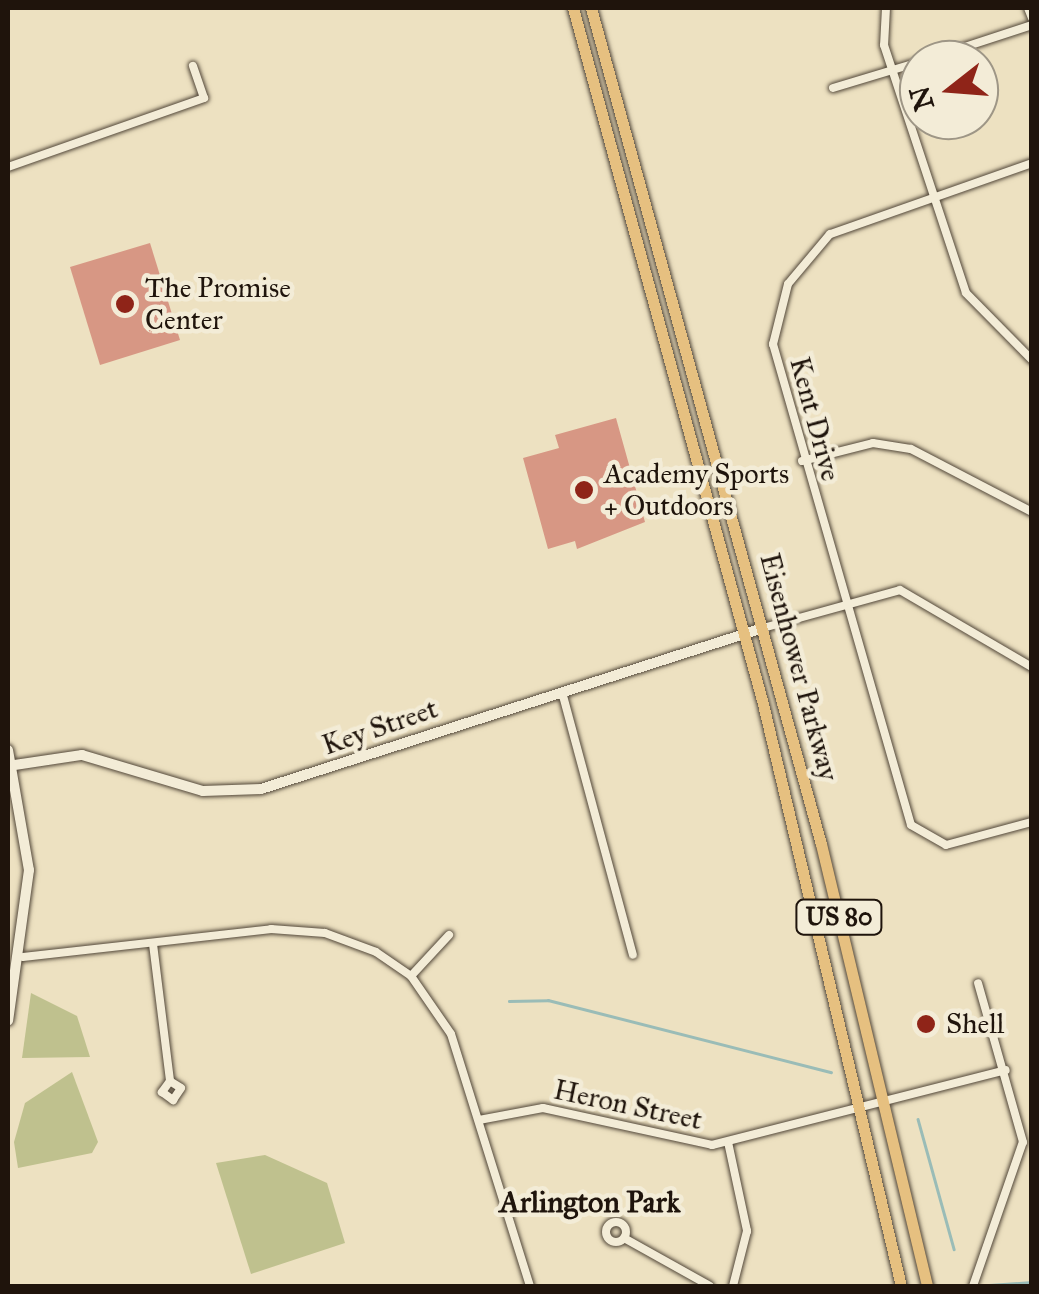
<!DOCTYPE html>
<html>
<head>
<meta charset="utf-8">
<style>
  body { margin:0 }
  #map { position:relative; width:1039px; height:1294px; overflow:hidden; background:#ede1c1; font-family:"IM FELL Great Primer",serif }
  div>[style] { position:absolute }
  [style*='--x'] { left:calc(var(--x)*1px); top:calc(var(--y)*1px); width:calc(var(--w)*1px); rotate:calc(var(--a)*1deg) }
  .green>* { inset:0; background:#bfc18e }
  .stream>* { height:2.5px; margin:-1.25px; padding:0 1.25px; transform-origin:1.25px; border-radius:1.25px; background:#9abcb7 }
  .building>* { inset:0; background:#d79784 }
  .roads { filter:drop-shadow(0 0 2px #524739) drop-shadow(0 0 2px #524739) }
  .street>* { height:8px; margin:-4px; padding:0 4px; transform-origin:4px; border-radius:4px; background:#f3ecd7 }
  .street>.ring { margin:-4px; padding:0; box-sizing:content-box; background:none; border:8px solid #f3ecd7; border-radius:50% }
  .secondary>* { height:10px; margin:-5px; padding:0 5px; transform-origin:5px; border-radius:5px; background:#f3ecd7 }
  .primary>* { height:11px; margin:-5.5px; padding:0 5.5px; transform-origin:5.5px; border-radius:5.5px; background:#e6c080 }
  .dots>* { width:28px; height:28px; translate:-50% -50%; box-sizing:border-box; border:5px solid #f3ecd7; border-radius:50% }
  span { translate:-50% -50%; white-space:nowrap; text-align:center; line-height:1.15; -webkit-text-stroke:9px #f3ecd7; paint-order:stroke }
  .shield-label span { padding:2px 8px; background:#f3ecd7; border:2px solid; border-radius:8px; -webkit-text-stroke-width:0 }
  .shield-label { font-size:25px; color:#1f140c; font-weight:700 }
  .poi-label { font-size:28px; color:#1f140c }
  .left { translate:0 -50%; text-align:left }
  .street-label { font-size:28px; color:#1f140c }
  .neighbourhood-label { font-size:30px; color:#1f140c; font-weight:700 }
  .frame { position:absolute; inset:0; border:10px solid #1f140c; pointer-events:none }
  .north { position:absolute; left:899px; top:40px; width:100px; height:100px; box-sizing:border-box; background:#f3ecd7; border:2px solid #9e9686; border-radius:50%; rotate:253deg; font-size:28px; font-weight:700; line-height:40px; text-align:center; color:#1f140c }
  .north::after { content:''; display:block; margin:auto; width:35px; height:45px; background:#8f2418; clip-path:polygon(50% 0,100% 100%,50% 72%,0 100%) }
</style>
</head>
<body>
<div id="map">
  <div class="green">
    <i style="clip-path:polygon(31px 993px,77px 1016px,90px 1057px,22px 1058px)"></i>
    <i style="clip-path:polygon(72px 1072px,98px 1142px,92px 1153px,18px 1168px,14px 1142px,25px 1103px)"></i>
    <i style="clip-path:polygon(265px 1155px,327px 1183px,345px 1243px,251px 1274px,216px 1163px)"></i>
  </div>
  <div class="stream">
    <i style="--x:509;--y:1001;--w:39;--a:-1"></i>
    <i style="--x:548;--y:1000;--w:292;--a:14.3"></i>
    <i style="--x:918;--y:1119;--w:135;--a:74.5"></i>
    <i style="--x:989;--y:1285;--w:43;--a:-4"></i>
  </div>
  <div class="building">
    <i style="clip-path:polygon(150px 243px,180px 340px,100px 365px,70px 267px)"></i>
    <i style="clip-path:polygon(616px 418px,645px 522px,577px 549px,575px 541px,548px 549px,523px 458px,559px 448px,555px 435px)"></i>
  </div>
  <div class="roads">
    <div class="street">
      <i style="--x:886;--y:8;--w:37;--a:93"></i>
      <i style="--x:884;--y:45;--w:261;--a:71.7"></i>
      <i style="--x:966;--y:293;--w:94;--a:45.4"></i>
      <i style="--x:1028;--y:8;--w:11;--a:68"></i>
      <i style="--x:925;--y:60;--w:113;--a:-18.1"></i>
      <i style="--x:833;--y:88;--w:90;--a:-16.8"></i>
      <i style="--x:1032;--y:163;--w:214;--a:160.6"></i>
      <i style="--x:830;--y:234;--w:65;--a:130"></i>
      <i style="--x:788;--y:284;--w:62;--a:104"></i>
      <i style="--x:773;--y:344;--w:500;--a:73.99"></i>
      <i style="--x:911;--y:825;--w:40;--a:29.7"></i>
      <i style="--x:946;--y:845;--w:89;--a:-15"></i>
      <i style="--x:8;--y:167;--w:208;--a:-19.4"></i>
      <i style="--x:204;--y:98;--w:34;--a:-109"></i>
      <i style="--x:802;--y:461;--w:73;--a:-14.2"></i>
      <i style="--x:873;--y:443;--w:38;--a:9"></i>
      <i style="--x:911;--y:449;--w:136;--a:27.5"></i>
      <i style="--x:763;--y:628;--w:142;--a:-15.5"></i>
      <i style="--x:900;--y:590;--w:153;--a:30.3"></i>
      <i style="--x:562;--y:692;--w:272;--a:74.9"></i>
      <i style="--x:153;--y:944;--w:138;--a:82.9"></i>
      <i style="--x:170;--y:1081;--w:14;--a:126"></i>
      <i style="--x:162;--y:1092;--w:14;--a:36"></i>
      <i style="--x:173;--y:1100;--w:14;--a:-56"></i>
      <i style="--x:181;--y:1088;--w:13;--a:-148"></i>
      <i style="--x:23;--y:957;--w:250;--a:-6.4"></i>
      <i style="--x:271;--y:929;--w:54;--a:4.2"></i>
      <i style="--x:325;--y:933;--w:54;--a:20.4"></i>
      <i style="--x:376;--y:952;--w:42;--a:34.4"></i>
      <i style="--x:411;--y:976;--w:70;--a:55.4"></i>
      <i style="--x:451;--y:1034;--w:264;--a:72.6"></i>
      <i style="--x:411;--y:976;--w:56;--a:-47.2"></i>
      <i style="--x:479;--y:1120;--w:65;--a:-10.6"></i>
      <i style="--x:543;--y:1108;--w:173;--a:12.3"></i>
      <i style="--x:712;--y:1145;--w:303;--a:-14.3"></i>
      <i style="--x:728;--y:1142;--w:91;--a:77.9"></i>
      <i style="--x:747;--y:1231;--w:57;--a:104.3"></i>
      <i class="ring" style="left:606px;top:1222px;width:12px;height:12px"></i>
      <i style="--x:624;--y:1238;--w:98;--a:29.2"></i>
      <i style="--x:973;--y:1286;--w:152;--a:-70.9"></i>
      <i style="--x:1023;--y:1142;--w:165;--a:-105.8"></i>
    </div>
    <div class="secondary">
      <i style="--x:8;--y:750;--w:122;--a:80.1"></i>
      <i style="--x:29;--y:870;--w:152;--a:97.9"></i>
      <i style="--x:8;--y:766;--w:75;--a:-8.5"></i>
      <i style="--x:82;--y:755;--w:126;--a:16.6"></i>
      <i style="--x:203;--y:791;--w:58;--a:-2"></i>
      <i style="--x:261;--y:789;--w:527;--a:-17.78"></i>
    </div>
    <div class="primary">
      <i style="--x:573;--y:8;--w:721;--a:74.73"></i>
      <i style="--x:763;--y:704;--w:598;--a:76.66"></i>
      <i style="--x:591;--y:8;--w:867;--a:74.62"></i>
      <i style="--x:821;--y:844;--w:455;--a:76.5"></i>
    </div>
  </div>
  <div class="dots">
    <i style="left:125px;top:304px;background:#8f2418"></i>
    <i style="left:584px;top:490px;background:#8f2418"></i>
    <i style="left:926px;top:1024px;background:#8f2418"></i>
  </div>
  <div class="shield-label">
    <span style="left:839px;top:917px">US 80</span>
  </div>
  <div class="poi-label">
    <span class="left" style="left:145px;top:304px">The Promise<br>Center</span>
    <span class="left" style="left:604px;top:490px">Academy Sports<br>+ Outdoors</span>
    <span class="left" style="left:946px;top:1024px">Shell</span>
  </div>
  <div class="street-label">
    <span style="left:815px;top:419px;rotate:75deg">Kent Drive</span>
    <span style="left:799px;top:667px;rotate:75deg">Eisenhower Parkway</span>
    <span style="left:380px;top:727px;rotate:-19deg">Key Street</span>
    <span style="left:628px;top:1105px;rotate:12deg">Heron Street</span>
  </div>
  <div class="neighbourhood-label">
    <span style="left:590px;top:1202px">Arlington Park</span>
  </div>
  <div class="frame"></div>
  <div class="north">N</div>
</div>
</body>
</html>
